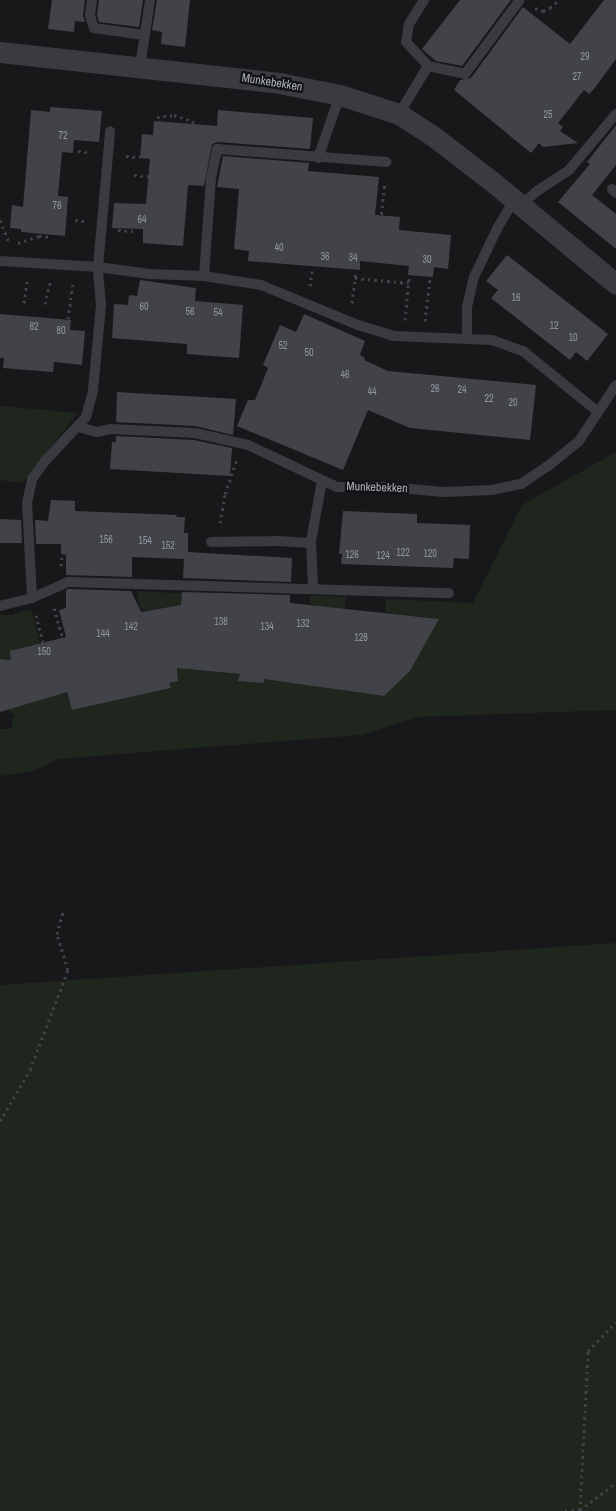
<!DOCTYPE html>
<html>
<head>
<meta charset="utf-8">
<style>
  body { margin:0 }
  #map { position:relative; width:616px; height:1511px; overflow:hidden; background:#18181a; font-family:"Archivo Narrow",sans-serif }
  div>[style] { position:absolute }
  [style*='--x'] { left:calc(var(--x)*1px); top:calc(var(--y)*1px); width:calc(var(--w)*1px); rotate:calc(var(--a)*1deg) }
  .green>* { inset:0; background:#1e261e }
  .building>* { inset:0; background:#424348 }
  .path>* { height:3px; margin-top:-1.5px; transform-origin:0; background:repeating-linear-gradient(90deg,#3f4247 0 2.5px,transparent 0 6.5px) }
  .service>* { height:10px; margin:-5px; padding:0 5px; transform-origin:5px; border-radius:5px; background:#393b40 }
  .minor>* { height:21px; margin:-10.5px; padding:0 10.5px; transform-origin:10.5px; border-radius:10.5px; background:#393b40 }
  span { translate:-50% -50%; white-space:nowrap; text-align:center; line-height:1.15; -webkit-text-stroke:4.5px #131316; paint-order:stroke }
  .number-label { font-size:10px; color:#90969e }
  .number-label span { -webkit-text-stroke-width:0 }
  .street-label { font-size:12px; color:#aab1bb }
</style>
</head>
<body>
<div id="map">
  <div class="green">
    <i style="clip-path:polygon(0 406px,78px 413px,22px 483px,0 480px)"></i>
    <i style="clip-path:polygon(616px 452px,616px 710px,418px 717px,361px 735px,59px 759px,33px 771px,0 776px,0 729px,11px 729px,14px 714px,10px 713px,7px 660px,0 659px,0 615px,11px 615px,31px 609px,40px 643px,27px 647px,67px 692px,72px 710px,170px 688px,169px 683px,178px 681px,173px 607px,149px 610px,140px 609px,137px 591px,192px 594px,193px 618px,188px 669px,240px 674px,239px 681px,264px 683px,264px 679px,290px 683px,312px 622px,314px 605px,310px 604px,310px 595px,346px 597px,344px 618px,327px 688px,384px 696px,410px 671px,439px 619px,415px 616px,412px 633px,390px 628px,391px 613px,385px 612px,386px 599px,473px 603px,522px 505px)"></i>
    <i style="clip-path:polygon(616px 943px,616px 1511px,0 1511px,0 985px)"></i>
  </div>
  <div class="building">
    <i style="clip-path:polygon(52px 0,85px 0,83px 15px,85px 22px,75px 21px,74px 32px,48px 29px)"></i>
    <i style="clip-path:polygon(99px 0,143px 0,139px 27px,99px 22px,97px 15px)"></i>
    <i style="clip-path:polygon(157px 0,190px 0,185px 47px,161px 44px,162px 32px,152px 30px)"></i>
    <i style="clip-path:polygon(460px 0,511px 0,462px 66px,436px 61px,422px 49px)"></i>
    <i style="clip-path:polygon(604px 0,616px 0,616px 59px,594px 89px,589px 94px,584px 90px,558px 123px,563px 127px,560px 131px,578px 143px,543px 147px,539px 143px,531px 153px,454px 90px,460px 80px,471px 78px,523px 7px,570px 44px)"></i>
    <i style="clip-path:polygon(50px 107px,102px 111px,99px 142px,74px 140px,73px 153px,62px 152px,58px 196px,68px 197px,65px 236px,21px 232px,21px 229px,10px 228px,12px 205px,23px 207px,31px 110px,50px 112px)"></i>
    <i style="clip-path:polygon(218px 110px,313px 118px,310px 149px,218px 142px,212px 144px,204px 186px,188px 185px,183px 246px,143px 243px,143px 229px,112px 228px,114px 203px,146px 204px,150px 159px,140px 158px,142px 134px,153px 135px,154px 121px,217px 126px)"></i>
    <i style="clip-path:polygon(616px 125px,616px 165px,592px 195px,616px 214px,616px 249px,558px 202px,590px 164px,587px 162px)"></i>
    <i style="clip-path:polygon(223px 156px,309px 163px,308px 171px,379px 177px,375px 215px,400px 217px,399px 230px,451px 235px,448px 269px,434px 267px,433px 277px,408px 275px,409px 266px,360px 261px,360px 270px,248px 261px,249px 251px,234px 249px,239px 189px,217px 187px)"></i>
    <i style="clip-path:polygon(507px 255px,608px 334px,587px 361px,576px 352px,570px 360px,491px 298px,498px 290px,486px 281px)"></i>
    <i style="clip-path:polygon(140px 280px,196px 288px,195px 301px,243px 305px,239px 358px,187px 354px,187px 344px,112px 338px,114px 304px,128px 305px,129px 295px,137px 296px)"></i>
    <i style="clip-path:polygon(0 314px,71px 320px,70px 330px,85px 331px,82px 365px,54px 362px,53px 372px,3px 368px,4px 358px,0 358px)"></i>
    <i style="clip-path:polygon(304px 314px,365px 341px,360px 355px,365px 358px,364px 360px,388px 371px,536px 385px,530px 440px,410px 428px,368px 410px,343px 470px,237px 426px,248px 400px,255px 400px,268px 368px,263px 365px,280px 325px,296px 332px)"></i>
    <i style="clip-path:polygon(117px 392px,236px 399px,233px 435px,195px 426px,116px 422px)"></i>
    <i style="clip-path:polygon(116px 436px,194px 440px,232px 448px,230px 476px,110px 469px,112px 442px,116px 442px)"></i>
    <i style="clip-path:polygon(51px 500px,75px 501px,75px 511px,177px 515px,176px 517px,185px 517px,184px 533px,188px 533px,188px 552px,292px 558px,291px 582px,183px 578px,184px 559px,132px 557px,132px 577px,66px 575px,66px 555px,61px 554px,61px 544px,36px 544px,35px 520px,48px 521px)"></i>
    <i style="clip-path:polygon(343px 511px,417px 514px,417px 523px,470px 525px,469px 559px,454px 558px,453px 568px,341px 564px,342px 554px,339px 554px)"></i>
    <i style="clip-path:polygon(0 519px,21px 520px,22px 543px,0 543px)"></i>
    <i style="clip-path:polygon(69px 589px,131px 591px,141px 612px,181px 605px,182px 592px,290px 595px,290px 603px,439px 619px,410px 671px,384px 696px,264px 679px,264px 683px,238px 681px,240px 674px,177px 668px,178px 681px,169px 683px,171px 688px,72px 710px,67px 692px,0 712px,0 659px,11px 660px,10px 651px,66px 637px,59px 610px,66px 608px,66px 590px)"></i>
  </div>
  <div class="path">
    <i style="--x:535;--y:8;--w:9;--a:21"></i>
    <i style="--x:543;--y:11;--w:8;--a:-23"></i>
    <i style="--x:550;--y:8;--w:12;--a:-42"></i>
    <i style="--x:157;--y:117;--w:17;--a:-7"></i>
    <i style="--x:174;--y:115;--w:19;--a:18"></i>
    <i style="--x:192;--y:121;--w:20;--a:37"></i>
    <i style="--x:78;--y:151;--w:11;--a:5"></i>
    <i style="--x:126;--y:156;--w:14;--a:4"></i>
    <i style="--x:134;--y:175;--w:59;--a:4.8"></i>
    <i style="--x:0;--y:220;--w:24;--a:68"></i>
    <i style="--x:75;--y:220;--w:9;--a:6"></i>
    <i style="--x:380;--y:227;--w:46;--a:-83.8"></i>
    <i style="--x:118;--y:230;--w:15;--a:4"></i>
    <i style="--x:18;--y:243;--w:22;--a:-18"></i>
    <i style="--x:39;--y:236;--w:13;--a:4"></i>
    <i style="--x:355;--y:278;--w:54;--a:5.3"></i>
    <i style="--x:310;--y:286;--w:15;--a:-82"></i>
    <i style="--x:24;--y:303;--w:22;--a:-82"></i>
    <i style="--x:352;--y:303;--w:31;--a:-83"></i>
    <i style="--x:45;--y:304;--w:23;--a:-77"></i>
    <i style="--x:68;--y:319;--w:37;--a:-82"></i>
    <i style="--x:405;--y:320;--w:42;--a:-84.6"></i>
    <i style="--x:425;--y:321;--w:42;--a:-83.2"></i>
    <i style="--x:220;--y:523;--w:29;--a:-80"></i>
    <i style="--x:225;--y:494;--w:36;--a:-71"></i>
    <i style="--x:61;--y:566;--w:9;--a:-84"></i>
    <i style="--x:115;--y:566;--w:8;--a:-90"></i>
    <i style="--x:54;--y:608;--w:29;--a:74"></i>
    <i style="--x:36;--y:615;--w:29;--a:76"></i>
    <i style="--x:0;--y:1121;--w:59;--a:-59.5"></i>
    <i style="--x:30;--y:1070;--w:107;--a:-69.2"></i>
    <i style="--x:68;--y:970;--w:38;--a:-107"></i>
    <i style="--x:57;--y:934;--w:23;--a:-75"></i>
    <i style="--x:580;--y:1510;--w:45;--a:-36.9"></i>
    <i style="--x:565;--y:1511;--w:15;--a:-4"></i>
    <i style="--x:580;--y:1510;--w:159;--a:-87.1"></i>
    <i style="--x:588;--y:1351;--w:40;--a:-46"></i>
  </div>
  <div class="service">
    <i style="--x:92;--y:0;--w:16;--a:97"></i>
    <i style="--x:90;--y:16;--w:13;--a:72"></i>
    <i style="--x:94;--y:28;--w:51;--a:7.8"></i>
    <i style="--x:424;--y:0;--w:28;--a:122"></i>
    <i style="--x:409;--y:24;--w:18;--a:99"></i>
    <i style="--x:406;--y:42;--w:33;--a:47"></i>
    <i style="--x:140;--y:67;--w:68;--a:-81.5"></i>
    <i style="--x:399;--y:114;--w:56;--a:-58.9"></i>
    <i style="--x:428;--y:66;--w:38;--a:12"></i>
    <i style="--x:465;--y:74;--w:91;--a:-53.5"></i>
    <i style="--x:318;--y:158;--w:67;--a:-70.8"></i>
    <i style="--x:612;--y:189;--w:6;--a:45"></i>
    <i style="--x:521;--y:205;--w:21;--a:-41"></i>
    <i style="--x:537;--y:191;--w:38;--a:-33"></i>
    <i style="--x:569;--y:170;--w:73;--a:-50"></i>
    <i style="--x:0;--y:261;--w:98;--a:3.5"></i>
    <i style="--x:98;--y:267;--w:52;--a:7.7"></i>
    <i style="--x:150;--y:274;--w:54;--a:2.1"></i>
    <i style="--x:204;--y:276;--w:58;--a:9"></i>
    <i style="--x:261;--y:285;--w:105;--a:22.4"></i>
    <i style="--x:358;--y:325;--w:38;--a:17"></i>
    <i style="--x:394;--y:336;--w:98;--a:2.3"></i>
    <i style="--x:492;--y:340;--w:33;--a:20"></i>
    <i style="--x:523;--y:351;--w:95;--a:39"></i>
    <i style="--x:204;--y:276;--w:98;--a:-85.9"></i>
    <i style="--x:211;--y:178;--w:30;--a:-78"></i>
    <i style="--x:217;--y:149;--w:170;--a:4.4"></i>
    <i style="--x:467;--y:338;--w:31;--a:-90"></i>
    <i style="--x:467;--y:307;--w:31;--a:-77"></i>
    <i style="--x:474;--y:277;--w:55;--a:-64.4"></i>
    <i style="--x:498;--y:227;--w:33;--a:-59"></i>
    <i style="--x:78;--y:427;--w:20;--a:15"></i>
    <i style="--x:97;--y:432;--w:14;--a:-12"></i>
    <i style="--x:111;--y:429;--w:84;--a:2.7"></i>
    <i style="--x:195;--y:433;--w:54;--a:12.8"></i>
    <i style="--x:248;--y:445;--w:98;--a:25.3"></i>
    <i style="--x:337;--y:487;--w:49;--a:0"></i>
    <i style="--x:386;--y:487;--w:58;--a:4.9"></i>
    <i style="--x:444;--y:492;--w:48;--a:-2.4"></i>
    <i style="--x:492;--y:490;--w:30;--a:-12"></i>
    <i style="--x:521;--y:484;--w:32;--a:-34"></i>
    <i style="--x:548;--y:466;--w:40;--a:-39"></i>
    <i style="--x:579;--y:441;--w:67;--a:-56.5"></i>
    <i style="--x:211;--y:542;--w:68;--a:-0.8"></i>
    <i style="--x:279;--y:541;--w:30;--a:4"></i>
    <i style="--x:309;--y:543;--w:3;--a:-45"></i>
    <i style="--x:313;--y:588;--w:47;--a:-92.4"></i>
    <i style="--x:311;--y:541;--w:61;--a:-79.6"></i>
    <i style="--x:32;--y:598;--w:95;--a:-93"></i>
    <i style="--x:27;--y:503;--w:25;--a:-78"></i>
    <i style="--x:32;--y:479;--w:24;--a:-54"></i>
    <i style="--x:46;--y:460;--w:59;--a:-47.1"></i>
    <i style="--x:86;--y:417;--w:28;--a:-75"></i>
    <i style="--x:93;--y:390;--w:85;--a:-84.6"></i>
    <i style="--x:101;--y:305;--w:38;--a:-95"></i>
    <i style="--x:98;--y:267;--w:136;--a:-84.9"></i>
    <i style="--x:0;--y:606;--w:33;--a:-14"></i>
    <i style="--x:32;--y:598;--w:39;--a:-24"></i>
    <i style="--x:68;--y:582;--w:381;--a:1.7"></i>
  </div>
  <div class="minor">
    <i style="--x:0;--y:52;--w:281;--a:6.3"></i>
    <i style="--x:279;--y:83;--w:62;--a:11.1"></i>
    <i style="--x:340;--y:95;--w:62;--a:17.9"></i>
    <i style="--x:399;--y:114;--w:40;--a:32.9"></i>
    <i style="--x:433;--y:136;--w:77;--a:37.6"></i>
    <i style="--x:494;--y:183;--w:158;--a:39.6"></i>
  </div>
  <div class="number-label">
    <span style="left:585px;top:57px">29</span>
    <span style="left:577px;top:77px">27</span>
    <span style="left:548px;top:115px">25</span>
    <span style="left:63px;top:136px">72</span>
    <span style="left:57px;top:206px">76</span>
    <span style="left:142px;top:220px">64</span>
    <span style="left:279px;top:248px">40</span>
    <span style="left:325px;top:257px">36</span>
    <span style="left:353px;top:258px">34</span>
    <span style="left:427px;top:260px">30</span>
    <span style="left:516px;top:298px">16</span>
    <span style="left:144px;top:307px">60</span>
    <span style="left:190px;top:312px">56</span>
    <span style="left:218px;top:313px">54</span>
    <span style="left:554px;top:326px">12</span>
    <span style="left:34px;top:327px">82</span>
    <span style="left:61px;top:331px">80</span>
    <span style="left:573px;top:338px">10</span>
    <span style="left:283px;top:346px">52</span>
    <span style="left:309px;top:353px">50</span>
    <span style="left:345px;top:375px">46</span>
    <span style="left:435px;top:389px">26</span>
    <span style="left:462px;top:390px">24</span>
    <span style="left:372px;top:392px">44</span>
    <span style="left:489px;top:399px">22</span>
    <span style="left:513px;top:403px">20</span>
    <span style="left:106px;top:540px">156</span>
    <span style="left:145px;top:541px">154</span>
    <span style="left:168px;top:546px">152</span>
    <span style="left:403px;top:553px">122</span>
    <span style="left:430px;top:554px">120</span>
    <span style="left:352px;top:555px">126</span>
    <span style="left:383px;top:556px">124</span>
    <span style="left:221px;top:622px">138</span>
    <span style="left:303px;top:624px">132</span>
    <span style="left:131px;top:627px">142</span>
    <span style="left:267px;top:627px">134</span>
    <span style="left:103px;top:634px">144</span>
    <span style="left:361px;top:638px">128</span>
    <span style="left:44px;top:652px">150</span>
  </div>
  <div class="street-label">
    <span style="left:272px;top:83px;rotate:9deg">Munkebekken</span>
    <span style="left:377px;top:488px;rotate:2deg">Munkebekken</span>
  </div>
</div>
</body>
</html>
